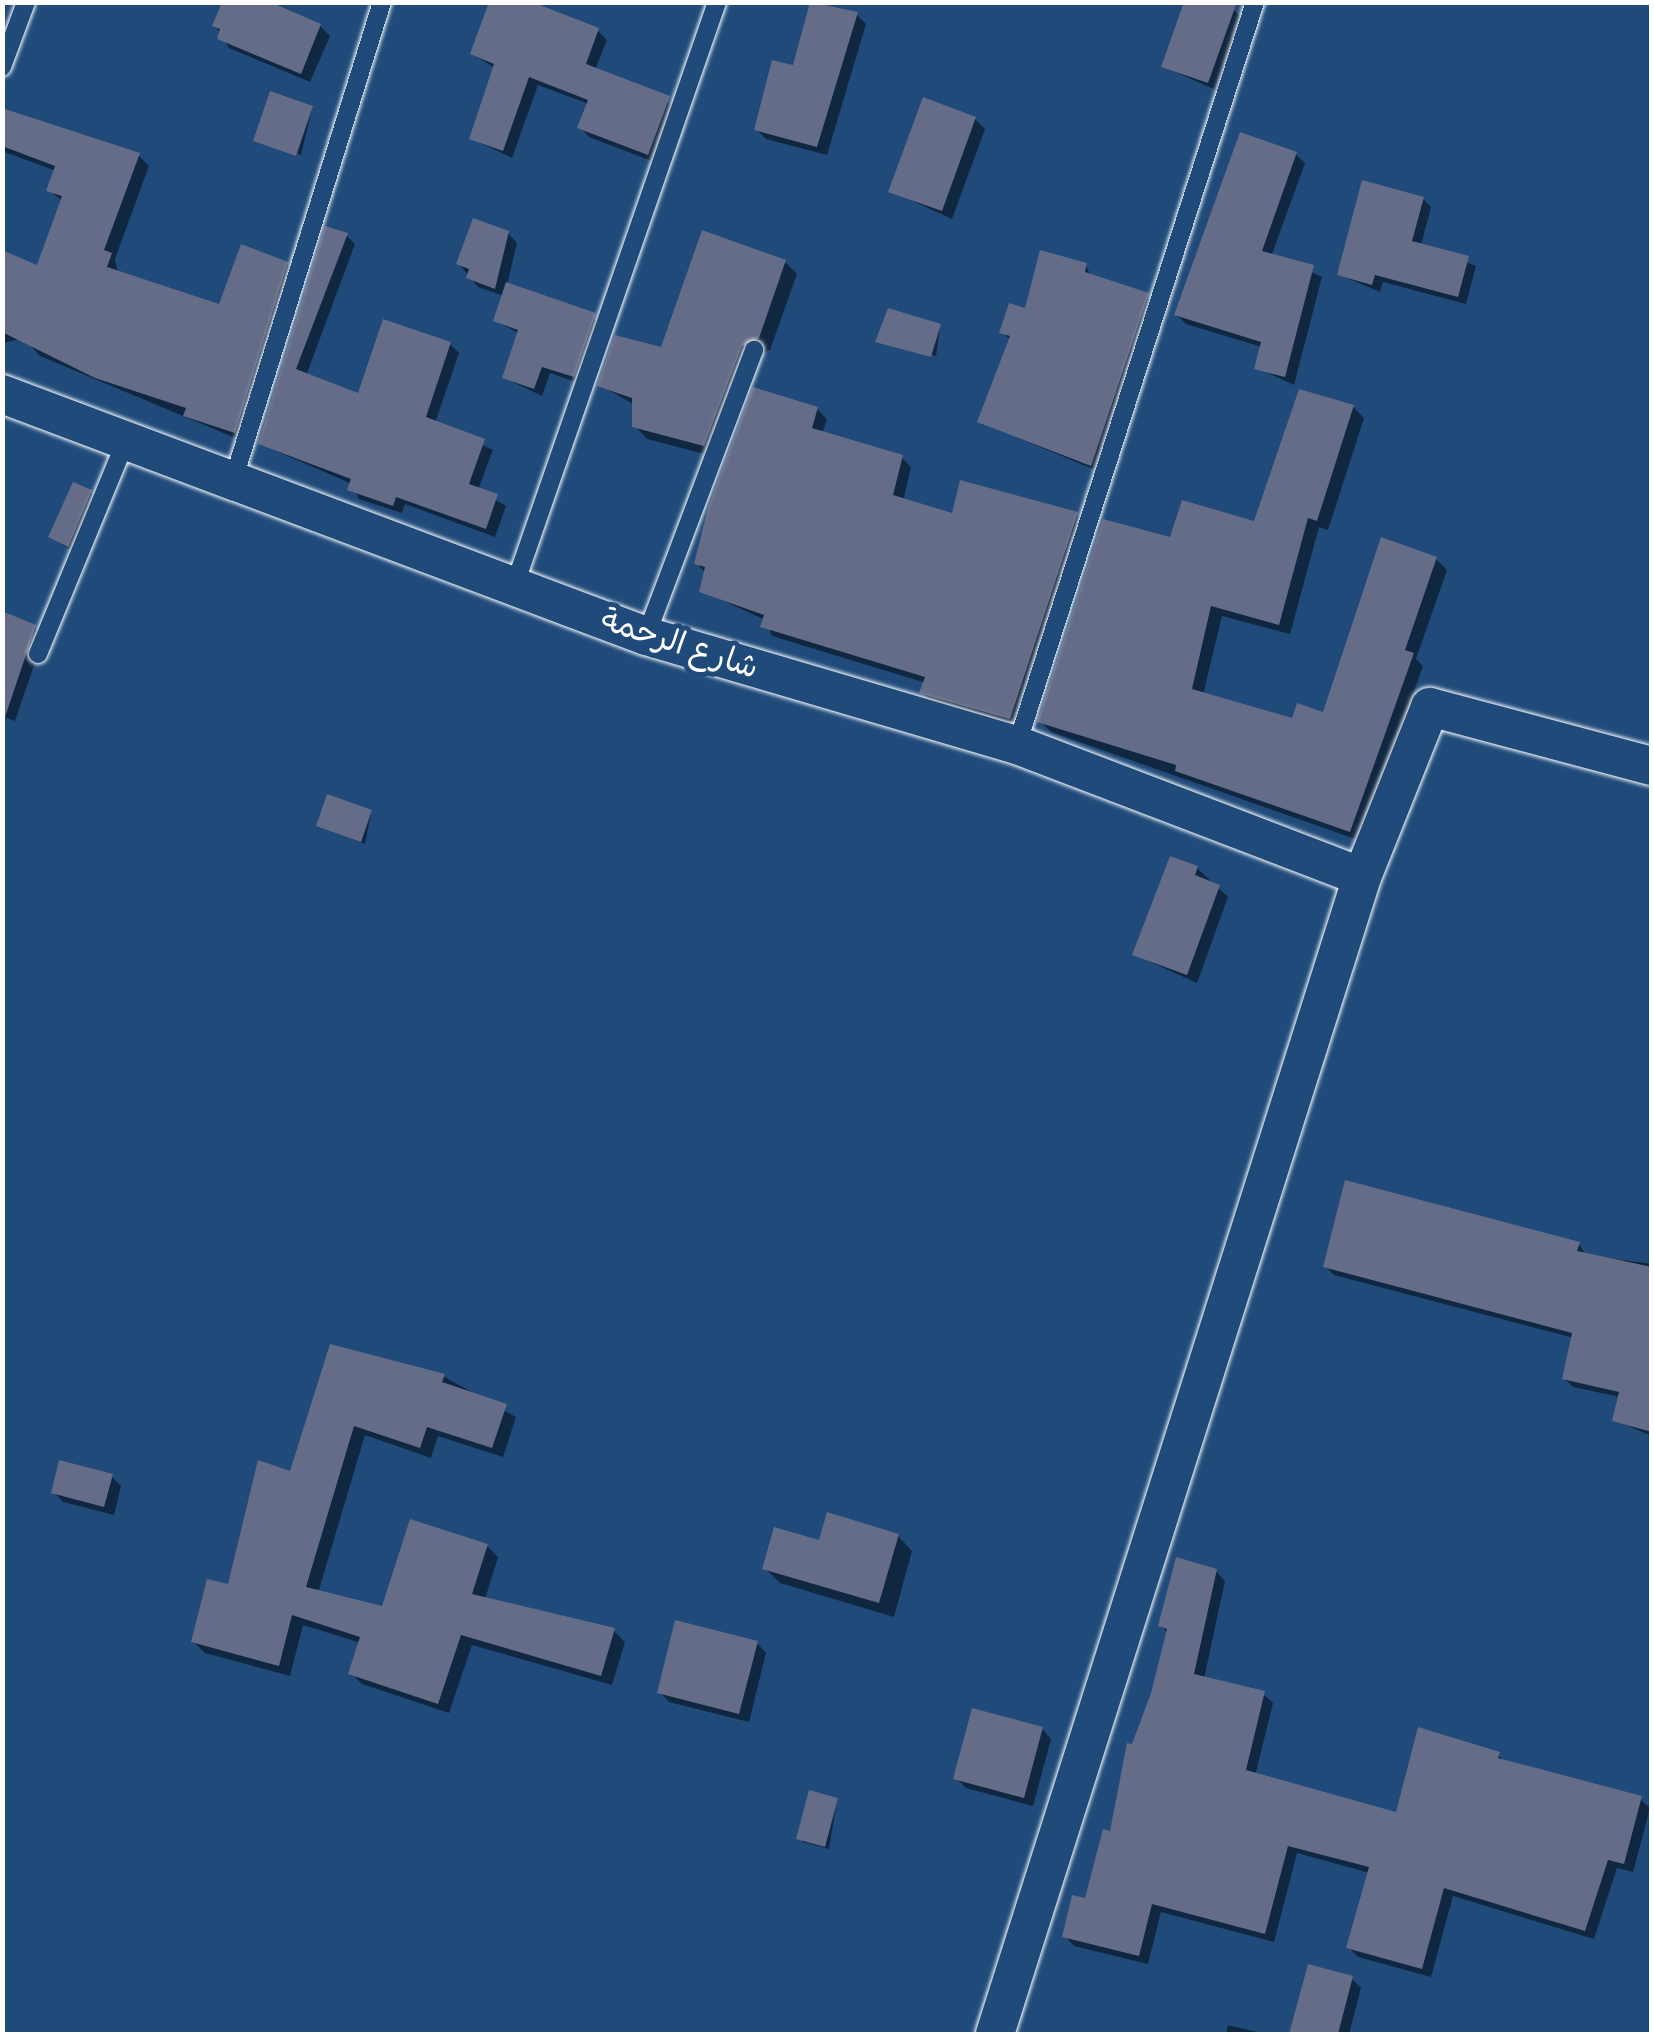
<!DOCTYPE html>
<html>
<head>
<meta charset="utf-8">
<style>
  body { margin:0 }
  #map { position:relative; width:1654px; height:2037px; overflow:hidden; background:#1f4a7a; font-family:Itim,"Playpen Sans Arabic",sans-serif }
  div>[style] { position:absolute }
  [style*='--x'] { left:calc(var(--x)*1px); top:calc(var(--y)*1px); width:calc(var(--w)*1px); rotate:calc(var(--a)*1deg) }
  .shadow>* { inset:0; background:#0007 }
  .building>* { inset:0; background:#656c88 }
  .roads { filter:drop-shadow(0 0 2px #fff) drop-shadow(0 0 2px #fff) }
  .lane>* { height:18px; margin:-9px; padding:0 9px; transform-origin:9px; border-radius:9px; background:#1f4a7a }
  .street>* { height:38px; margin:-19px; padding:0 19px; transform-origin:19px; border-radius:19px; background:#1f4a7a }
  span { translate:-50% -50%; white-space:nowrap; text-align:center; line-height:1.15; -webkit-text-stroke:10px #1f4a7a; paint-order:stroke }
  .street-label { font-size:32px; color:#fff }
  .frame { position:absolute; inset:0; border:5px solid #fff; pointer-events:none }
</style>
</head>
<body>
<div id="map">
  <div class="shadow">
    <i style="clip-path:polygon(1234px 10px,1243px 19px,1218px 91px,1164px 67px)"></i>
    <i style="clip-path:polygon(856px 14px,866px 24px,827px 155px,766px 139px,756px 129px,795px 68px)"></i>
    <i style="clip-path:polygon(215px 25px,320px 26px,330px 36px,310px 82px,229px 48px)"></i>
    <i style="clip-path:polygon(597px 30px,607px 40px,595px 70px,678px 107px,657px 163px,589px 137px,580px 127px,589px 104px,538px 85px,512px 158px,472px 139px,495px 68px,472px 54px)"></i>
    <i style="clip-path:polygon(2px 109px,138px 155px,149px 166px,115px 259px,118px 274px,221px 307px,287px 264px,297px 274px,245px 442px,40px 356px,30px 345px,32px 337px,2px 343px,2px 253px,38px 269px,62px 201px,49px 190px,56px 171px,2px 151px)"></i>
    <i style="clip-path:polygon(312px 109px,301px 155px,257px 140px)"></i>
    <i style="clip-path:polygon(975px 119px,985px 129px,952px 219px,891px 191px)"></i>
    <i style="clip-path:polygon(1295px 154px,1305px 163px,1272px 254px,1322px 277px,1294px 385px,1257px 368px,1262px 347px,1186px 324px,1176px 314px)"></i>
    <i style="clip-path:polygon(1423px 199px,1431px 207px,1421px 245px,1476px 266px,1466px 304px,1383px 282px,1380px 292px,1340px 275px)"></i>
    <i style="clip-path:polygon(508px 233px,517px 243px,507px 285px,603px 323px,582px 384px,550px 373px,542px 396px,505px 378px,520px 334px,496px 321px,504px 296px,478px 287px,459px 264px)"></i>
    <i style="clip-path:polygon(346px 235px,355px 244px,306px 376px,360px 397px,450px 344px,459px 353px,435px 423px,493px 450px,478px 490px,506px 506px,495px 537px,405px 504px,402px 513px,359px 499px,352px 484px,260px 444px)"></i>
    <i style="clip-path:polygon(785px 262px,797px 274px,770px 350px,754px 357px,716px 457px,647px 439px,635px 426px,633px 404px,600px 385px,662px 350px)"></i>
    <i style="clip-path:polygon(1086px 265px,1091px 277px,1154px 302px,1098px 471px,980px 422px,1011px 340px,1002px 332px)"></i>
    <i style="clip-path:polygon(940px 326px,936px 356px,880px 341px)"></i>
    <i style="clip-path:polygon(1353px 407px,1364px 418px,1328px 530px,1319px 527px,1290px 634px,1222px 616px,1203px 695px,1294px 721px,1325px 716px,1436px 559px,1447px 570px,1416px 659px,1423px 666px,1361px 841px,1051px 732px,1040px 721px,1172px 540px,1256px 524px)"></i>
    <i style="clip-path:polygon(817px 409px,827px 419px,822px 434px,901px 457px,911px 467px,903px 501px,953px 516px,1077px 515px,1087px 524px,1019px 727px,932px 702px,922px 692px,926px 683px,772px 636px,765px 620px,702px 591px,706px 573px,697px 564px)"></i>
    <i style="clip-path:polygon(90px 492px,100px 502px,78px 555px,51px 537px)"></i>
    <i style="clip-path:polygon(35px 627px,44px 636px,15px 721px,2px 716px)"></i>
    <i style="clip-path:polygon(371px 813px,365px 844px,319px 825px)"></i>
    <i style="clip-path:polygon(1197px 868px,1228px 897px,1197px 983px,1135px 955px)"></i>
    <i style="clip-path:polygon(1579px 1244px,1586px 1255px,1652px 1264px,1652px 1436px,1614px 1420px,1620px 1397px,1573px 1387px,1565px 1379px,1574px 1338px,1334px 1275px,1326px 1267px)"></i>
    <i style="clip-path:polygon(332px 1347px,443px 1376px,516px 1417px,503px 1457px,438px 1436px,431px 1458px,365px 1435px,318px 1593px,384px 1609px,487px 1546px,498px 1557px,485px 1599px,614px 1631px,625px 1642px,612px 1685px,472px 1645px,449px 1713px,362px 1684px,351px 1673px,361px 1643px,303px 1625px,290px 1676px,205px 1653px,194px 1642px,292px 1474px)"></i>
    <i style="clip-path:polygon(112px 1477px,121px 1486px,114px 1515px,63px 1502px,54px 1492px)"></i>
    <i style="clip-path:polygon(898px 1536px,912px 1551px,894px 1617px,780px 1583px,765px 1568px,821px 1543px)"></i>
    <i style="clip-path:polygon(1216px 1571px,1225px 1581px,1204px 1679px,1263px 1694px,1273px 1703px,1255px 1776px,1397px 1815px,1498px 1755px,1507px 1763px,1640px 1799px,1650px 1808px,1633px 1872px,1617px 1868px,1594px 1939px,1453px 1896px,1431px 1977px,1358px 1957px,1349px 1948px,1370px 1873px,1297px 1853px,1274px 1942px,1161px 1912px,1148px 1964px,1074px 1946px,1065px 1936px,1087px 1901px,1112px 1834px,1169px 1634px,1161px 1626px)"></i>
    <i style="clip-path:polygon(757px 1643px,766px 1653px,749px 1722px,669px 1702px,660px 1692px)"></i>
    <i style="clip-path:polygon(1042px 1729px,1051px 1739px,1033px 1806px,966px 1788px,956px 1778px)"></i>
    <i style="clip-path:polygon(837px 1800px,829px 1849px,803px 1842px,799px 1838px)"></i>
    <i style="clip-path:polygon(1352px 1979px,1361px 1988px,1349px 2034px,1305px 2034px,1294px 2024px)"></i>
    <i style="clip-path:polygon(1228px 2025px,1265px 2034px,1226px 2034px)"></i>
  </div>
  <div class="building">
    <i style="clip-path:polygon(222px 2px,270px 2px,321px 24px,301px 74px,217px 39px,220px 29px,212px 26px)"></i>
    <i style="clip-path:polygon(489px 2px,532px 2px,599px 28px,586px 64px,670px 96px,648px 155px,577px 128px,588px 100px,529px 77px,503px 151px,469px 139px,494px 64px,470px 54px)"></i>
    <i style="clip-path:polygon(810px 2px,858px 12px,817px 147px,754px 130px,772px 60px,793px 65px)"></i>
    <i style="clip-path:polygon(1184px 2px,1237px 2px,1208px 83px,1161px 67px)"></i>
    <i style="clip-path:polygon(270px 91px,313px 106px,296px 156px,253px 141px)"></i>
    <i style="clip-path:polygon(923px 97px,976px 117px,942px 211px,888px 192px)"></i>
    <i style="clip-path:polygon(2px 108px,140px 153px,104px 250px,112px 253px,107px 267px,219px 304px,241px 244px,288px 262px,235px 433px,183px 416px,186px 408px,95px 378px,2px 332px,2px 250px,37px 265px,62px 196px,46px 191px,55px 166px,2px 146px)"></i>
    <i style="clip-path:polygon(1240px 132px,1297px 152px,1262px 251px,1314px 265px,1285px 377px,1254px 369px,1261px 342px,1174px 315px)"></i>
    <i style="clip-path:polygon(1362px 180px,1424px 197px,1412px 241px,1469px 256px,1458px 297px,1375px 275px,1372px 285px,1337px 275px)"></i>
    <i style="clip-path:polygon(473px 218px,509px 231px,495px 289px,466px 278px,469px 269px,456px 264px)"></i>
    <i style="clip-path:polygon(325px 226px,348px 233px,296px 369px,358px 393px,383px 319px,451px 342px,426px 417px,485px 439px,469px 484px,498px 494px,486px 529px,396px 497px,393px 506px,347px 490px,351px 479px,258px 444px)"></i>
    <i style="clip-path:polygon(702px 230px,786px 260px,759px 338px,742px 346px,704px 446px,632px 427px,632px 398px,597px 386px,615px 335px,661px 347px)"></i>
    <i style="clip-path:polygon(1040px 250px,1087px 263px,1085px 272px,1149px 293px,1091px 466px,977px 422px,1010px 336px,999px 333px,1009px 303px,1025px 308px)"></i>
    <i style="clip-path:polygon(506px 282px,596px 313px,574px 377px,542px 367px,534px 389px,502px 378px,518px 330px,493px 321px)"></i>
    <i style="clip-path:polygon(888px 308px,941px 324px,931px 357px,875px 342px)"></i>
    <i style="clip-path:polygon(753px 387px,818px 407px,812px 428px,903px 455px,893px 495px,952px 513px,960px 480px,1078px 512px,1010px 719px,919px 693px,925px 677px,760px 627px,764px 615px,699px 592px,705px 567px,694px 564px,708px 508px)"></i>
    <i style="clip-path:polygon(1299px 389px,1354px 405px,1317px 521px,1308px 518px,1279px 625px,1211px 606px,1192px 689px,1292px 718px,1297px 703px,1323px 712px,1381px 537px,1437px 557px,1405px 650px,1414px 653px,1350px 832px,1175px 771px,1176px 765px,1037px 722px,1103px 519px,1170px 537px,1182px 500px,1254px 521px)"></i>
    <i style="clip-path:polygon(73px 482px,92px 490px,68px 547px,48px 537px)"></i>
    <i style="clip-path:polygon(2px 611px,36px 625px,4px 720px,2px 720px)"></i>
    <i style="clip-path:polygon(327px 794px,372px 810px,361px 842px,316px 826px)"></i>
    <i style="clip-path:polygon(1170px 856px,1198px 866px,1195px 875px,1220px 885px,1187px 975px,1132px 955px)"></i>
    <i style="clip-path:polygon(1345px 1180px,1580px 1242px,1577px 1251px,1652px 1267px,1652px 1432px,1612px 1421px,1619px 1392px,1562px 1379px,1572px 1333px,1323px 1267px)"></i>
    <i style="clip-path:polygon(330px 1344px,445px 1374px,442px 1382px,507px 1404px,492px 1448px,427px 1427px,420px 1448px,354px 1426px,306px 1587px,382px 1606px,410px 1519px,488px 1544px,472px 1594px,615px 1628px,601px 1676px,461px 1635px,438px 1704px,348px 1674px,360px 1637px,292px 1615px,279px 1666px,191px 1642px,207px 1579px,228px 1584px,258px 1460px,290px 1471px)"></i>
    <i style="clip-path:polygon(59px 1460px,113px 1474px,104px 1507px,51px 1493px)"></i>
    <i style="clip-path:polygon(827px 1512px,899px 1534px,879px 1603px,762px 1569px,774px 1527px,819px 1540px)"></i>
    <i style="clip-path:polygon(1176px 1557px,1217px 1569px,1194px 1674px,1265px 1691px,1246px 1770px,1396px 1812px,1418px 1727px,1500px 1752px,1498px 1758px,1642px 1796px,1624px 1864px,1608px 1860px,1585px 1931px,1444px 1888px,1422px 1969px,1346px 1948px,1369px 1867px,1288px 1846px,1265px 1934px,1152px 1904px,1139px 1956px,1062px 1937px,1072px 1895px,1085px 1898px,1103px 1829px,1110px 1831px,1127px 1743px,1132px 1744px,1151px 1693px,1167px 1629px,1158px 1626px)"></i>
    <i style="clip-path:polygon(675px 1620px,758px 1641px,739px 1714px,657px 1693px)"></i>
    <i style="clip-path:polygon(972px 1708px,1043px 1727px,1024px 1798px,953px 1779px)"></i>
    <i style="clip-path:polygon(809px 1790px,838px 1798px,825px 1847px,796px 1839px)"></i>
    <i style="clip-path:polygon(1308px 1964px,1353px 1976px,1338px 2034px,1289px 2034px)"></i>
  </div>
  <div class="roads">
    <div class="lane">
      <i style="--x:2;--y:67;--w:69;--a:-69.7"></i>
      <i style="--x:233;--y:481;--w:502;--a:-72.72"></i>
      <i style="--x:514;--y:587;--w:619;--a:-70.86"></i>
      <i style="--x:646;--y:636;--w:306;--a:-69.3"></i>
      <i style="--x:38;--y:654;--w:231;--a:-67.6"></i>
      <i style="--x:1017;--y:745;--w:780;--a:-72.24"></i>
    </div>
    <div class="street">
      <i style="--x:2;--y:394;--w:688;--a:20.6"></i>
      <i style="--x:646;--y:636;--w:387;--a:16.4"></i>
      <i style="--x:1017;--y:745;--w:369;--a:20.9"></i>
      <i style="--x:995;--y:2034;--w:1214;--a:-72.4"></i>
      <i style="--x:1362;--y:877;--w:183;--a:-68.2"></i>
      <i style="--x:1430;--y:707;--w:230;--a:14.9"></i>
    </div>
  </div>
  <div class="street-label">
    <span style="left:680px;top:643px;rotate:18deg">شارع الرحمة</span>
  </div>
  <div class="frame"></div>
</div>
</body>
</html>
